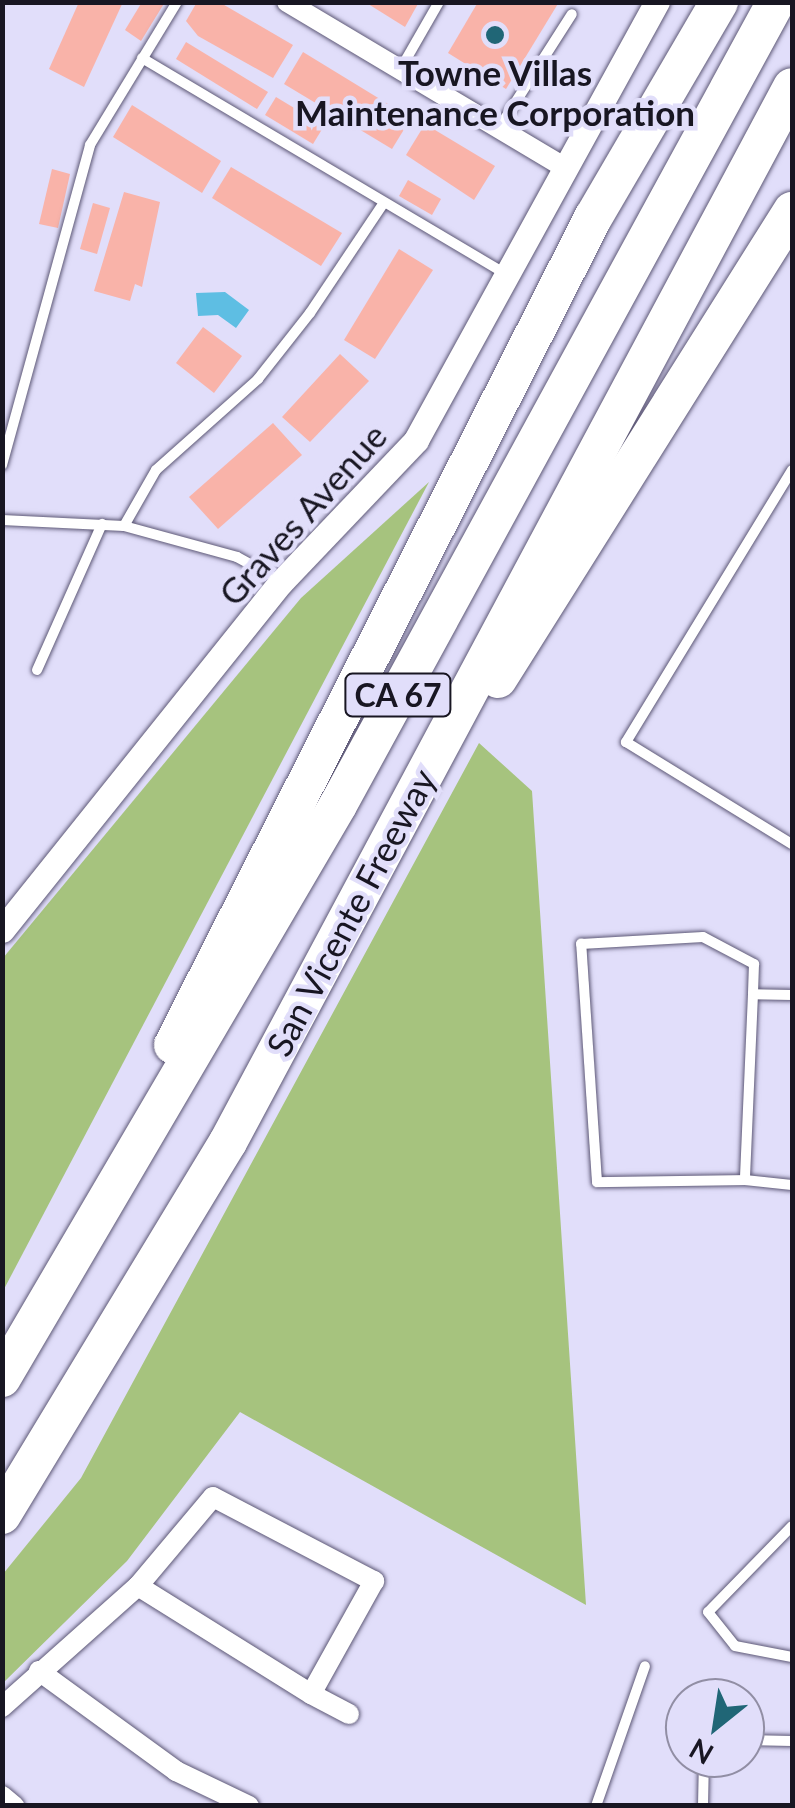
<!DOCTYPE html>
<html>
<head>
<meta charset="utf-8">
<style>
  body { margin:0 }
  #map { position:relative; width:795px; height:1808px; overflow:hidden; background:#e1defa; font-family:Lato,sans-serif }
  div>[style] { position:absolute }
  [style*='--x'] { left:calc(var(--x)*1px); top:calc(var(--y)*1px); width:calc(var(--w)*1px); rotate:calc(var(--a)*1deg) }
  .green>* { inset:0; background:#a6c37e }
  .water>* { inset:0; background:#5ebee3 }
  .building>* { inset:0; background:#f9b3a9 }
  .roads { filter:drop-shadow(0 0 2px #5d5876) drop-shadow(0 0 2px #5d5876) }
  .service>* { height:10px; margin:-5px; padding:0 5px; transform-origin:5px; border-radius:5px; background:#fff }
  .minor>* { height:20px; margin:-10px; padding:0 10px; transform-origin:10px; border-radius:10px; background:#fff }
  .tertiary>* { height:25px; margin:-12.5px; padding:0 12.5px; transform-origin:12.5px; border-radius:12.5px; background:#fff }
  .motorway>* { height:38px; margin:-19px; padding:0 19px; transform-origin:19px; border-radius:19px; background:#fff }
  .dots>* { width:28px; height:28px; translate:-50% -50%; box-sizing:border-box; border:5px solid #e1defa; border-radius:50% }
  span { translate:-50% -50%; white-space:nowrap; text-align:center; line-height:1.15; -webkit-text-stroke:9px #e1defa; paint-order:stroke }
  .shield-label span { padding:2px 8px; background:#e1defa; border:2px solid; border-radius:8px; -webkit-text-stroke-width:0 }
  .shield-label { font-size:32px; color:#181622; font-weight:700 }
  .poi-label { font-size:35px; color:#181622; font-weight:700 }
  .street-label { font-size:35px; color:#181622 }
  .frame { position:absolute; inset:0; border:5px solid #181622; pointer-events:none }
  .north { position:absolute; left:665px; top:1678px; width:100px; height:100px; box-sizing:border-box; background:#e1defa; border:2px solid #918ea4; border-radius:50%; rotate:210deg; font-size:28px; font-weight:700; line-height:40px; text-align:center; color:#181622 }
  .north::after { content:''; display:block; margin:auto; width:35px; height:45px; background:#206676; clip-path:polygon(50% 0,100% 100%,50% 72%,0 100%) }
</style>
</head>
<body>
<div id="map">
  <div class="green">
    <i style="clip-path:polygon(429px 482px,3px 1291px,3px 958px,301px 598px)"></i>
    <i style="clip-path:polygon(479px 743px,532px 791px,586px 1605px,240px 1412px,127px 1561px,3px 1683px,3px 1574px,81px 1478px)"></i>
  </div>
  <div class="water">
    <i style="clip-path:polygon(225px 292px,249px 310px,236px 328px,218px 315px,198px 316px,196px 293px)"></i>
  </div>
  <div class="building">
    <i style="clip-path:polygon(79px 2px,123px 2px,84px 87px,49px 69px)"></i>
    <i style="clip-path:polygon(142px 2px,165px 2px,141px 41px,125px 30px)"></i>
    <i style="clip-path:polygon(197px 2px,219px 2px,293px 45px,273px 78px,198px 36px,186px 21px)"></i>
    <i style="clip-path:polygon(365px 2px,419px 2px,405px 27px)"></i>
    <i style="clip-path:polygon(478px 2px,559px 2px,506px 89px,448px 53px)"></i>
    <i style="clip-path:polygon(186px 42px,268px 92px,257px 109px,176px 59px)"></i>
    <i style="clip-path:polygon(303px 52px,411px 118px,392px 149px,284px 84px)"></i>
    <i style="clip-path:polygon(276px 97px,324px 126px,313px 144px,265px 115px)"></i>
    <i style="clip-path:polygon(132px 105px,221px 161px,202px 193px,113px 137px)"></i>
    <i style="clip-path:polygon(425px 124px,495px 166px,474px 200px,406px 155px)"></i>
    <i style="clip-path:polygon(231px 167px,342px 233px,321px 266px,212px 198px)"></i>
    <i style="clip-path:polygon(52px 169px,70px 174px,58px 228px,39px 224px)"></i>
    <i style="clip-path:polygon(408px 180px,441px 199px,432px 215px,399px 196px)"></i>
    <i style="clip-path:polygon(124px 192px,160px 202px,142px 287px,135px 284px,130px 301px,94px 291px)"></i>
    <i style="clip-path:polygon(93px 203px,110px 208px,97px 254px,80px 249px)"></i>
    <i style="clip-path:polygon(399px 249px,433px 270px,375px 359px,344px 340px)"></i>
    <i style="clip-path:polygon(203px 327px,242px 356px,214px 393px,176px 363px)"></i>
    <i style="clip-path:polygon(340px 354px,369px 381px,310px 442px,282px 417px)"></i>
    <i style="clip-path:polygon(273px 423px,302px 455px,218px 529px,189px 497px)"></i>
  </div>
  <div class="roads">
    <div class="service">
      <i style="--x:142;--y:58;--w:425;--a:30.7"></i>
      <i style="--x:400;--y:70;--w:78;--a:-60.2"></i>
      <i style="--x:499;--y:128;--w:135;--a:-57.4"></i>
      <i style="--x:2;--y:465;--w:332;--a:-74.6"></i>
      <i style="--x:90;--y:145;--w:167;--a:-58.7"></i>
      <i style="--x:792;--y:470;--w:319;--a:121.4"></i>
      <i style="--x:626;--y:742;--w:195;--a:31.6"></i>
      <i style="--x:2;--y:520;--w:122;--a:2.8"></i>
      <i style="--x:124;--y:526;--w:117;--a:15.3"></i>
      <i style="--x:237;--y:557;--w:50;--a:28.6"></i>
      <i style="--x:124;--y:526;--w:64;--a:-60.3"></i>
      <i style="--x:156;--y:470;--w:137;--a:-41.7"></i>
      <i style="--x:258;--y:379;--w:84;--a:-51.8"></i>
      <i style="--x:310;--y:313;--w:131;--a:-56.2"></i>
      <i style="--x:37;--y:670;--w:160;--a:-66"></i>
      <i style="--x:792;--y:995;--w:39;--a:-179"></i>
      <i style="--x:753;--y:994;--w:186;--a:92.5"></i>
      <i style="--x:745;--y:1180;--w:47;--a:6.1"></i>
      <i style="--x:745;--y:1180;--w:148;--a:179.2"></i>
      <i style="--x:597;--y:1182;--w:239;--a:-93.8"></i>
      <i style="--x:581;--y:944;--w:122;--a:-3.3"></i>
      <i style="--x:703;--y:937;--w:58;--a:27.9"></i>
      <i style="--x:754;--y:964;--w:30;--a:92"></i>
      <i style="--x:792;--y:1526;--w:120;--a:134.3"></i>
      <i style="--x:708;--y:1612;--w:43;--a:51.5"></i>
      <i style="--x:735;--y:1646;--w:58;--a:10.9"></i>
      <i style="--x:745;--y:1740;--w:47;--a:1.2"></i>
      <i style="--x:596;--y:1806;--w:148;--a:-70.7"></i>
      <i style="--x:703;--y:1806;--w:48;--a:-88.8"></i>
    </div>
    <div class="minor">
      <i style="--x:287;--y:2;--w:324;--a:30.8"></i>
      <i style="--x:39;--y:1671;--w:170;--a:36.1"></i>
      <i style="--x:176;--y:1771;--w:81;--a:25.6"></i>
      <i style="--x:311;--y:1694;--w:43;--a:27.8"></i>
      <i style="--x:2;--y:1707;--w:182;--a:-41.7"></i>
      <i style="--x:138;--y:1586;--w:116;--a:-49.9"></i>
      <i style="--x:213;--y:1497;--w:182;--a:27.6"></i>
      <i style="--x:374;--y:1581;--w:129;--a:119.1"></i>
      <i style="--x:311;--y:1694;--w:204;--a:-148"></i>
      <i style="--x:2;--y:1796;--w:16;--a:40"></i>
    </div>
    <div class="tertiary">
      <i style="--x:2;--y:930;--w:446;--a:-51.3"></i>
      <i style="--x:281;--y:582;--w:196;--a:-46.4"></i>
      <i style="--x:416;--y:440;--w:500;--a:-61.2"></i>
    </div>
    <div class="motorway">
      <i style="--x:498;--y:679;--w:553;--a:-57.86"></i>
      <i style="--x:173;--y:1045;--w:928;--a:-63.08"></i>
      <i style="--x:593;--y:218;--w:250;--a:-59.7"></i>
      <i style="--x:2;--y:1378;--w:664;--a:-59.61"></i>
      <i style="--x:338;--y:805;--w:915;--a:-61.39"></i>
      <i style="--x:2;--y:1515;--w:436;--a:-58.8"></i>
      <i style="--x:228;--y:1142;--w:1196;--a:-61.87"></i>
    </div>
  </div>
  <div class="dots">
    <i style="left:495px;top:35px;background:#206676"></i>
  </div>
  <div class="shield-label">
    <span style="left:398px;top:695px">CA 67</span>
  </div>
  <div class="poi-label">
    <span style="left:495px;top:92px">Towne Villas<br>Maintenance Corporation</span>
  </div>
  <div class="street-label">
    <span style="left:302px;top:514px;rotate:-48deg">Graves Avenue</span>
    <span style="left:350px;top:912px;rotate:-62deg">San Vicente Freeway</span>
  </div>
  <div class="frame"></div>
  <div class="north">N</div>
</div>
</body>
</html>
